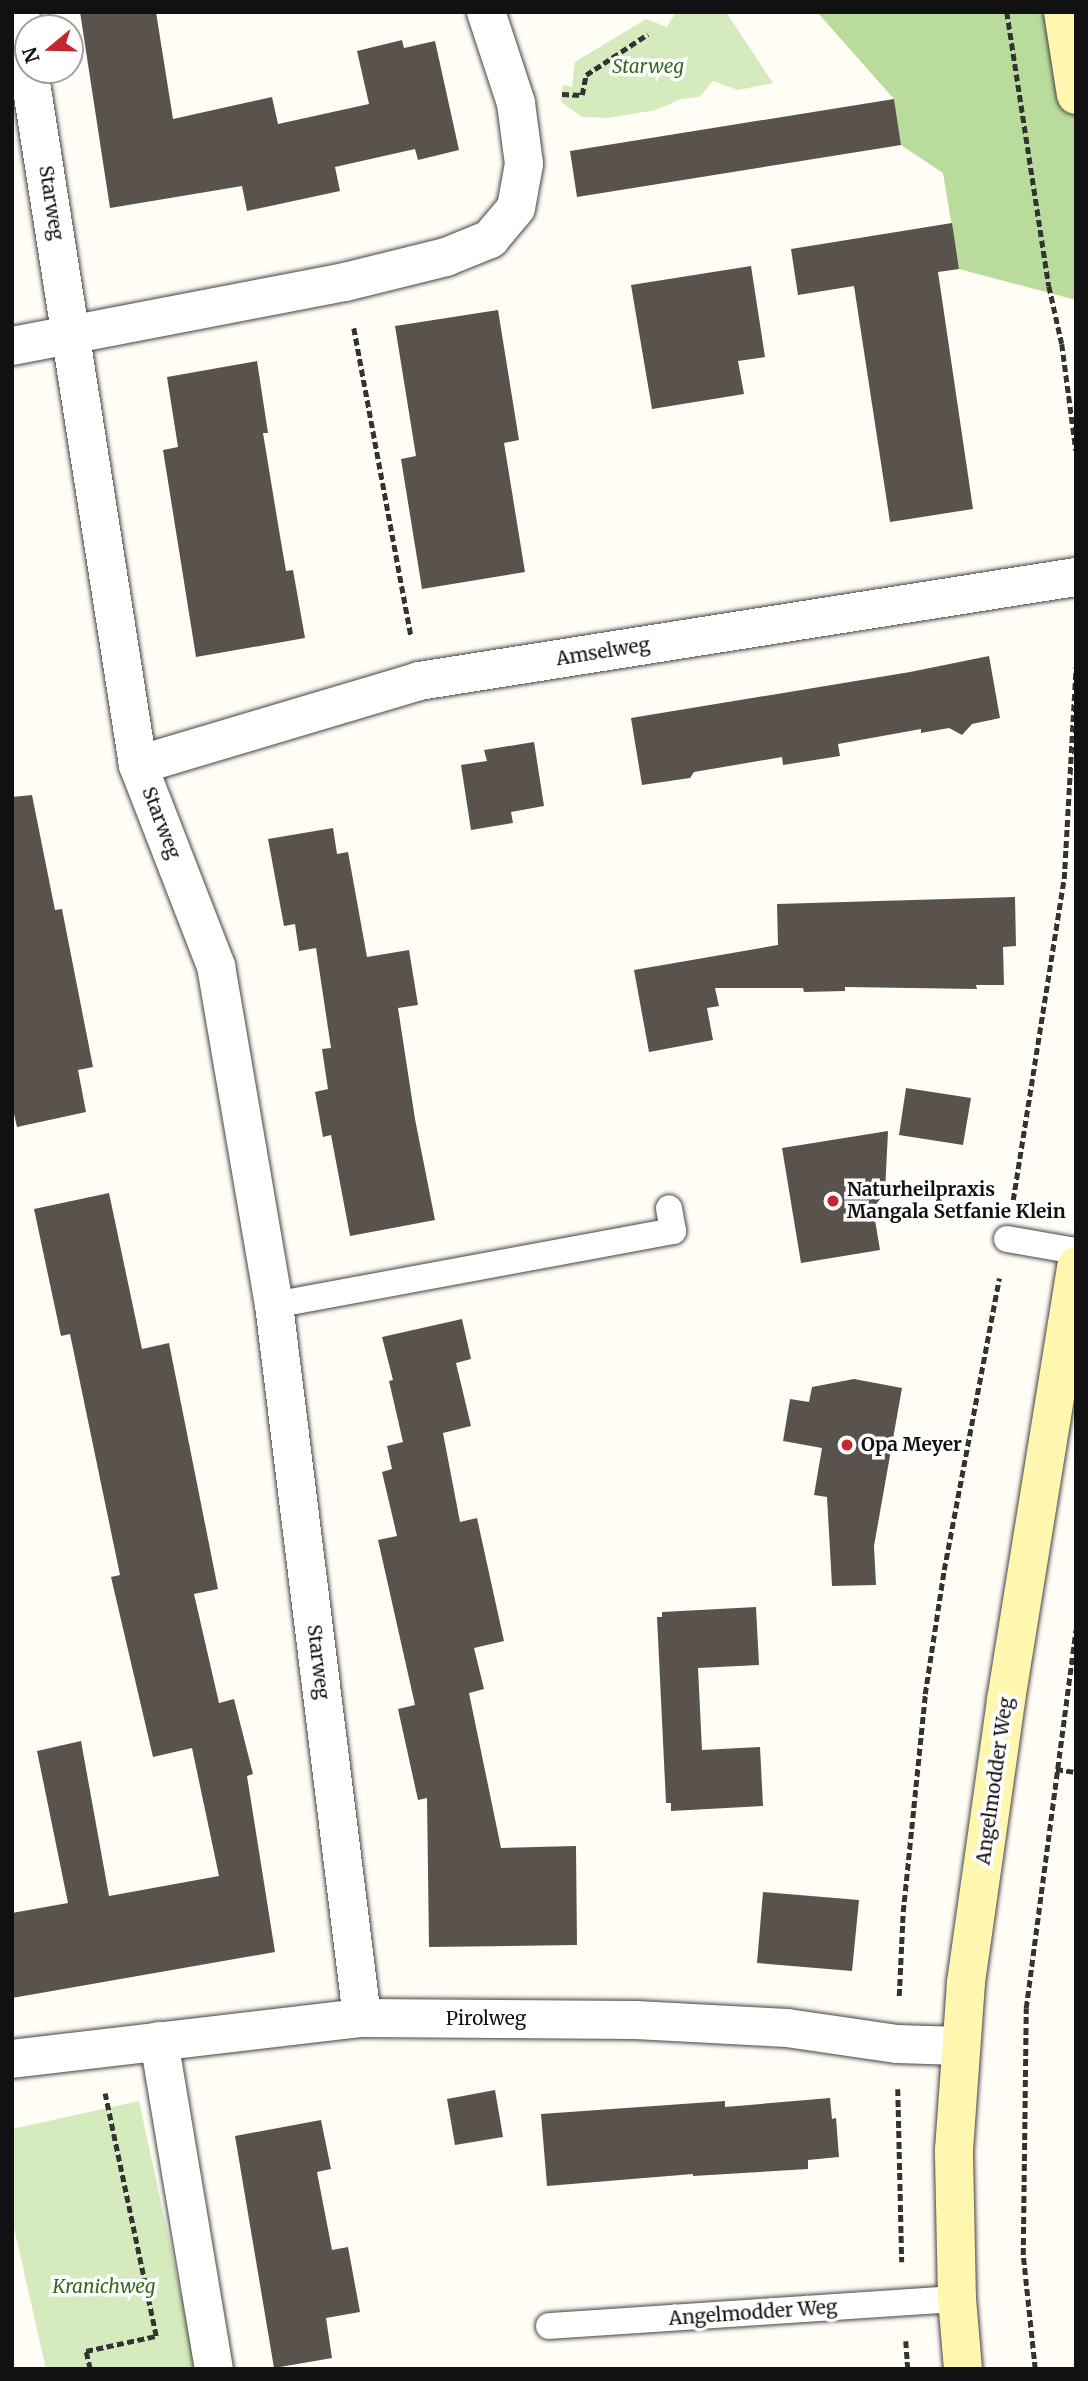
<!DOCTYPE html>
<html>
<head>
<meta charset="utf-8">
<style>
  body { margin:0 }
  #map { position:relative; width:1088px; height:2381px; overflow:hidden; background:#fffdf5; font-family:Merriweather,serif }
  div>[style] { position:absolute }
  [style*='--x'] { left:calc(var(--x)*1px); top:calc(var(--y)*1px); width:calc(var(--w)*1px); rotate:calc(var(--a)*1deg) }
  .green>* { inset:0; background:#d5ebbd }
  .forest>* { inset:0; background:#b9dc9c }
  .building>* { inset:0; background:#5a524d }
  .path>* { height:4.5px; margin-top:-2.25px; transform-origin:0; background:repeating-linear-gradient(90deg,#333 0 7px,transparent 0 10.5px) }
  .roads { filter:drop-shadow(0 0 2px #444) drop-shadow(0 0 2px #444) }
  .lane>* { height:26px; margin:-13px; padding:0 13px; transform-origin:13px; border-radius:13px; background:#fff }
  .street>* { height:38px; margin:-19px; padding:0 19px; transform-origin:19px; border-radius:19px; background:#fff }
  .secondary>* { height:38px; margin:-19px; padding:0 19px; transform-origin:19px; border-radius:19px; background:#fff6b0 }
  .dots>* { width:19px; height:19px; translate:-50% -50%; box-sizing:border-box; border:4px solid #fff; border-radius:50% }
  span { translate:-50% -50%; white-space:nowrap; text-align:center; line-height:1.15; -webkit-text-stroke:7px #fff; paint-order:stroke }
  .park-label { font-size:19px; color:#2f6b1f; font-style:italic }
  .street-label { font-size:19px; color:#111 }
  .poi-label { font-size:19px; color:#111; font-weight:700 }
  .left { translate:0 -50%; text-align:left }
  .frame { position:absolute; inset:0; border:14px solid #111; pointer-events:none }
  .north { position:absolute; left:14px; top:14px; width:70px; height:70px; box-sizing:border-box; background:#fff; border:2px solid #a0a0a0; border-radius:50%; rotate:251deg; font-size:19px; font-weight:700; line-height:28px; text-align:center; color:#111 }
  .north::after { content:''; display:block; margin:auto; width:24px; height:32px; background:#c4262e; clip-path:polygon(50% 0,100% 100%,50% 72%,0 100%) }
</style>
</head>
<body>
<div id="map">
  <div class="green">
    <i style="clip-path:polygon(676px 12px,726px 12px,773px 83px,738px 90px,713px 81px,699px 97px,681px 99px,656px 110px,608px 118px,582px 117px,561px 102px,563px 85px,572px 87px,575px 62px,646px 19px,667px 27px)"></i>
    <i style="clip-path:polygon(139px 2101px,197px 2369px,46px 2369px,12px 2219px,12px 2129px)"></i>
  </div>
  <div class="forest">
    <i style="clip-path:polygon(817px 12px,1076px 12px,1076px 300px,959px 269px,943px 173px,901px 145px,894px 99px)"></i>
  </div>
  <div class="building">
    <i style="clip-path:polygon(80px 12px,156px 12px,173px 119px,272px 97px,278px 124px,369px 104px,357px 51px,402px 40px,404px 48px,435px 41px,459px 150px,418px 160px,415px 149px,335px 167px,340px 191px,247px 211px,242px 186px,110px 208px)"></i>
    <i style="clip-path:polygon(894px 99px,901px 145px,577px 197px,570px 151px)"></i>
    <i style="clip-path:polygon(952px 223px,959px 269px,938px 272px,973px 509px,890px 522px,854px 286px,798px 295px,791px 249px)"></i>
    <i style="clip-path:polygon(751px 266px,765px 357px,738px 361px,744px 394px,652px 409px,631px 285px)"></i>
    <i style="clip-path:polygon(498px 310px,519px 440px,504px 443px,525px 572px,422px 589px,401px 459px,416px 456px,395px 326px)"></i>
    <i style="clip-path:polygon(257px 361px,268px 433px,263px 433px,279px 530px,286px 571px,293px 570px,305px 638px,196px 657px,163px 450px,178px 447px,167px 377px)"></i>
    <i style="clip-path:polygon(989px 656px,1000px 718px,972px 724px,962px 735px,949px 728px,921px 733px,921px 729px,838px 744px,840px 756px,783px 765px,782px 757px,694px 772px,690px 778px,642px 785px,631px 718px,910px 672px)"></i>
    <i style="clip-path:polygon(534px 742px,544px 806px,511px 812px,513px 823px,471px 830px,461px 765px,487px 761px,484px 750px)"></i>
    <i style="clip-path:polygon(32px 795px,55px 910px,62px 909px,93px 1067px,78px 1070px,86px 1112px,17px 1127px,12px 1105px,12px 797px)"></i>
    <i style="clip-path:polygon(333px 828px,337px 854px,348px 852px,367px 957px,409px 950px,418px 1005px,398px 1008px,415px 1119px,435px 1220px,350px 1236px,331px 1135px,323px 1137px,315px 1092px,328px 1089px,322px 1049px,331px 1048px,316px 948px,299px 951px,295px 924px,284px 926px,268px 839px)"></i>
    <i style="clip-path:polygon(1015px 897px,1016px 946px,1003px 947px,1004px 985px,976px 985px,977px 989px,845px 987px,845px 991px,804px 992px,803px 988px,715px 988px,719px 1006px,707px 1008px,713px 1040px,649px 1052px,634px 970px,778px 945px,777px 904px)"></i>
    <i style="clip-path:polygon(906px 1088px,971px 1098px,963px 1145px,899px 1135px)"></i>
    <i style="clip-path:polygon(888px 1131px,885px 1193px,873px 1208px,880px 1250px,801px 1263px,782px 1148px)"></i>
    <i style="clip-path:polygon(109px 1193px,142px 1349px,169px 1343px,218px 1589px,194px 1594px,219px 1703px,234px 1699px,253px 1774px,247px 1776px,275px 1952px,12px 1998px,12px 1913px,68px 1903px,37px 1751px,81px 1741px,109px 1896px,219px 1876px,192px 1748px,153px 1757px,111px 1577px,120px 1575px,70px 1334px,61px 1336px,34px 1209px)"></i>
    <i style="clip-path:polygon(462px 1319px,471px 1359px,456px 1363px,471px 1426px,443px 1433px,460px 1522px,477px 1518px,504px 1641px,474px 1648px,484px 1689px,469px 1693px,501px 1848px,576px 1846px,577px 1945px,429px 1947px,427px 1798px,418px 1800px,398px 1709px,415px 1705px,378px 1540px,397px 1536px,382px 1472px,392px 1469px,387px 1446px,403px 1442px,389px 1381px,393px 1380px,382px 1337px)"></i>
    <i style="clip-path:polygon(854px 1379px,902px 1388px,874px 1546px,876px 1585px,832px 1586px,827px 1497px,814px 1495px,822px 1448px,783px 1441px,790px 1399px,809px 1402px,812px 1387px)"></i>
    <i style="clip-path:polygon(756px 1607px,759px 1665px,698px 1668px,702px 1750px,760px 1747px,763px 1806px,671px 1811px,671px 1803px,666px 1803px,657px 1617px,662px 1617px,662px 1612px)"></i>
    <i style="clip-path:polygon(763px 1892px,859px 1900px,852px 1971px,757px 1963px)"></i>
    <i style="clip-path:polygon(495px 2090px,503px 2137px,455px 2145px,447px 2099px)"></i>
    <i style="clip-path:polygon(830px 2098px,832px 2119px,836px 2118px,839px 2157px,808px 2160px,808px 2169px,693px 2176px,693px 2174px,547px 2186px,541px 2114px,725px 2101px,725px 2107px)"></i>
    <i style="clip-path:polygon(321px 2120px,331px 2169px,317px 2172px,332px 2250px,348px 2247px,360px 2312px,326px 2318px,332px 2358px,274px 2368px,235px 2136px)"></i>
  </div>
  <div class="path">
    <i style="--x:1007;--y:12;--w:277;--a:81.3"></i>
    <i style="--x:1049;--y:286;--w:59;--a:77.4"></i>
    <i style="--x:1062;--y:344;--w:107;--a:82.5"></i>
    <i style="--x:562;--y:94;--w:20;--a:3"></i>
    <i style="--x:582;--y:95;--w:20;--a:-79"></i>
    <i style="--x:586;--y:75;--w:74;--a:-33.5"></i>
    <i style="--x:354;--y:328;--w:313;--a:79.5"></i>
    <i style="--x:1013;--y:1200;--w:325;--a:-81"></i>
    <i style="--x:1064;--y:879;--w:212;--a:-86.8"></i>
    <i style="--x:1056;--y:1769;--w:20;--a:9"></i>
    <i style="--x:899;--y:1996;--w:84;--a:-87.3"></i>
    <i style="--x:903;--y:1912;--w:219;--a:-84.2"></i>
    <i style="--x:925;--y:1694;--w:125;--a:-81.3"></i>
    <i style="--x:944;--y:1570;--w:297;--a:-79.3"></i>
    <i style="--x:898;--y:2089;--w:173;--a:88.7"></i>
    <i style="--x:906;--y:2341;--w:28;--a:86"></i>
    <i style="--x:90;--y:2369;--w:18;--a:-103"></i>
    <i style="--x:86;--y:2351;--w:72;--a:-12.1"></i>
    <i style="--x:156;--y:2336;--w:248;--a:-101.9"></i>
    <i style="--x:1035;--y:2369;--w:115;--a:-96"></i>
    <i style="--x:1023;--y:2255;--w:247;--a:-89.3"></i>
    <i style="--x:1026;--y:2008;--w:381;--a:-82.5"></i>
  </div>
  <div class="roads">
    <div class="lane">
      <i style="--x:1007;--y:1239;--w:70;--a:9.9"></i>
      <i style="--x:274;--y:1305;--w:406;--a:-10.5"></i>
      <i style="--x:673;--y:1231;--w:23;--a:-100"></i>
      <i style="--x:549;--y:2326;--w:409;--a:-3.8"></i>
    </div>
    <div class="street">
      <i style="--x:20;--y:12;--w:51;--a:80.9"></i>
      <i style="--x:29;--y:70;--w:703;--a:81.09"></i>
      <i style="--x:138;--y:765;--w:216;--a:68.8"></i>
      <i style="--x:216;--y:966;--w:344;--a:80.3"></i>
      <i style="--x:274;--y:1305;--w:718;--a:82.96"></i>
      <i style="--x:12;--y:346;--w:339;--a:-10.9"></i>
      <i style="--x:345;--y:282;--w:104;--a:-13.9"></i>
      <i style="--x:446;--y:257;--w:48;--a:-22.2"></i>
      <i style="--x:490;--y:239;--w:40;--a:-50"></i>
      <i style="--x:516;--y:208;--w:45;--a:-79.7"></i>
      <i style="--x:524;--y:164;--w:62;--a:-97.5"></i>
      <i style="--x:516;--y:103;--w:96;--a:-108.2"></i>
      <i style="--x:138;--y:765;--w:293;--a:-16.6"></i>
      <i style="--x:419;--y:681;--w:665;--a:-9"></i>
      <i style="--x:159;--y:2041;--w:333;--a:80.5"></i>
      <i style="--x:12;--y:2059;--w:352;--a:-6.7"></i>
      <i style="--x:362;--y:2018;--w:274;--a:0.4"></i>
      <i style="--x:636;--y:2020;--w:151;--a:3"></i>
      <i style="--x:787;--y:2028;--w:111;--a:8.3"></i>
      <i style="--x:897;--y:2044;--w:63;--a:1.8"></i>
    </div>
    <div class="secondary">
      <i style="--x:1063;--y:12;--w:84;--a:81.1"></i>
      <i style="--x:963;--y:2369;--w:70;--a:-94.9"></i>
      <i style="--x:957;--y:2299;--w:149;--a:-91.2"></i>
      <i style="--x:954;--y:2150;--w:168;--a:-85.9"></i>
      <i style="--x:966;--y:1982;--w:285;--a:-81.9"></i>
      <i style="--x:1006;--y:1700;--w:440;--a:-80.8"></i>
    </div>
  </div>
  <div class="dots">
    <i style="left:833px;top:1201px;background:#c4262e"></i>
    <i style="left:847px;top:1445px;background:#c4262e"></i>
  </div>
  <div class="park-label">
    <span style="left:648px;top:67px">Starweg</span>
    <span style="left:104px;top:2287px">Kranichweg</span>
  </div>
  <div class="street-label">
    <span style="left:51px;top:203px;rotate:81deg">Starweg</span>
    <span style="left:603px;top:652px;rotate:-9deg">Amselweg</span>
    <span style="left:161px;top:823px;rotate:69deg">Starweg</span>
    <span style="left:318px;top:1662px;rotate:83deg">Starweg</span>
    <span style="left:995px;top:1781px;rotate:-82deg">Angelmodder Weg</span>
    <span style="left:486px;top:2019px">Pirolweg</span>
    <span style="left:753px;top:2313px;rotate:-4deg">Angelmodder Weg</span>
  </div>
  <div class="poi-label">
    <span class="left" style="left:847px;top:1201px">Naturheilpraxis<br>Mangala Setfanie Klein</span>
    <span class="left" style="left:861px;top:1445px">Opa Meyer</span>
  </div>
  <div class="frame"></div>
  <div class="north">N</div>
</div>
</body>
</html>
